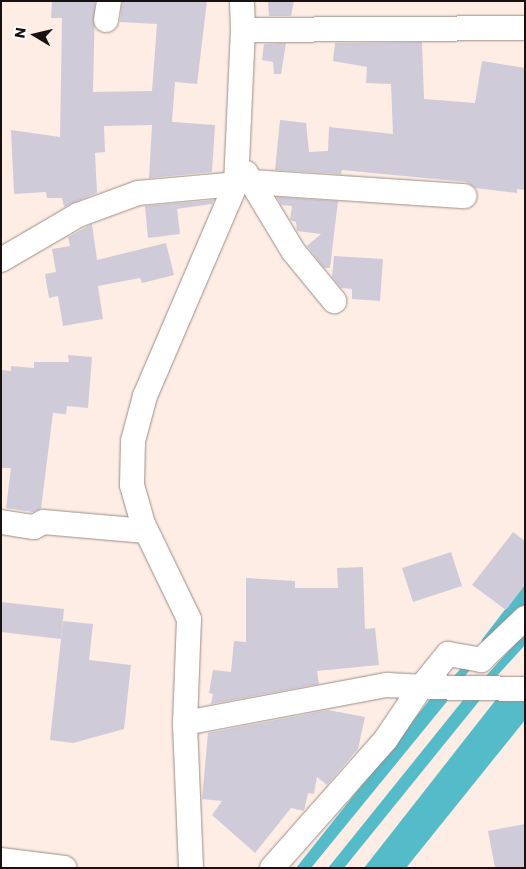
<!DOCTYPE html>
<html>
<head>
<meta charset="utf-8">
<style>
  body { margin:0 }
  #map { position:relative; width:526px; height:869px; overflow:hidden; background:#fdede5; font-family:Poppins,sans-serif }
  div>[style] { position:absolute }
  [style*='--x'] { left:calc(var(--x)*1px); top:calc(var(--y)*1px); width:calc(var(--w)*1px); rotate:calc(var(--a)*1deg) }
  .water>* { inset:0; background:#54bbc8 }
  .stream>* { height:8px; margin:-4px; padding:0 4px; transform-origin:4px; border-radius:4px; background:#54bbc8 }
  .building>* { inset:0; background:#d0cbd9 }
  .roads { filter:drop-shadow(0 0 1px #9c8d86) drop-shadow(0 0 1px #9c8d86) }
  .street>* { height:24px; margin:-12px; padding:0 12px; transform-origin:12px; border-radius:12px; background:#fff }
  span { translate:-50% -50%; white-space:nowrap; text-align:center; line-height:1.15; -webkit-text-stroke:4.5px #fff; paint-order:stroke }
  .frame { position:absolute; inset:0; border:2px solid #17110f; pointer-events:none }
  .north { position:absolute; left:10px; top:10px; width:50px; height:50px; -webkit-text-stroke:4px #fff; paint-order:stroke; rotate:279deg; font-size:14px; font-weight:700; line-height:20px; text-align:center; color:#17110f }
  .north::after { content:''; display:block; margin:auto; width:18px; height:22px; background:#17110f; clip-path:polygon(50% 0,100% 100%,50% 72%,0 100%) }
</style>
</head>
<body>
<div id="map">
  <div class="water">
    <i style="clip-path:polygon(498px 697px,525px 698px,525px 720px,406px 868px,364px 868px)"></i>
    <i style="clip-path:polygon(431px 698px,449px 699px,311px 868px,296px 868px)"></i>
    <i style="clip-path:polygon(464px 699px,480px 700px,344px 868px,328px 868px)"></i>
  </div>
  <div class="stream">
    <i style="--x:512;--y:617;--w:21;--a:-51"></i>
    <i style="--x:486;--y:641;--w:64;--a:-52.6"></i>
    <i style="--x:454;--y:682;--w:25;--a:-48"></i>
    <i style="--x:485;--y:683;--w:59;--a:-47.7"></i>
  </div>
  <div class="building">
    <i style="clip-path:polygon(52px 1px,95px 1px,93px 92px,152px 91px,157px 24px,120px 22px,122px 1px,207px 1px,197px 84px,175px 82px,172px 122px,215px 125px,212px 172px,149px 178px,152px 125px,104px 126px,105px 152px,95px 153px,97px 193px,64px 207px,62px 198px,47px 198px,46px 192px,14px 194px,11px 130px,60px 137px,62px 18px,51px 18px)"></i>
    <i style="clip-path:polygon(268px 1px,294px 1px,291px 16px,269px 16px)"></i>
    <i style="clip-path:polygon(422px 42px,424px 99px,475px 103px,482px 61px,525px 68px,525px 190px,517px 189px,517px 193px,476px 188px,466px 182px,342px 170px,341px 174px,275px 170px,280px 120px,306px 123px,309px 152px,328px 151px,329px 127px,393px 134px,391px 84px,366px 83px,367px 67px,333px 61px,335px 43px)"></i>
    <i style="clip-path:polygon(286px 43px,281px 74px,274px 74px,273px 62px,262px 60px,264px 44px)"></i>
    <i style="clip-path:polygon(277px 197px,338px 201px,330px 268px,324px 268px,307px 246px,321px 234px,297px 231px,296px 222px,290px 220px,292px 206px,281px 205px)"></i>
    <i style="clip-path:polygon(214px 200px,212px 204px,177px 209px,180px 234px,148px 238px,145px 206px)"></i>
    <i style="clip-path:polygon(92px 224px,97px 260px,166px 243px,174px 275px,142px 283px,140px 278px,98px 286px,103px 319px,63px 326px,58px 296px,49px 298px,45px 274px,56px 272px,52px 249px,70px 246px,68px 237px)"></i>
    <i style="clip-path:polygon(334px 256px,383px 259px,380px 301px,352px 299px,352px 289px,341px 288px,332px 277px)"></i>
    <i style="clip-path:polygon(68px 355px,92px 357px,88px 408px,67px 406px,66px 414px,53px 413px,41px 509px,33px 512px,6px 508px,11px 468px,1px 468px,1px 370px,11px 371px,11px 366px,34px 368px,34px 362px,69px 362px)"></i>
    <i style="clip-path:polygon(513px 532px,525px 541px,525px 585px,506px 610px,472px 585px)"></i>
    <i style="clip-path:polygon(451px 552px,462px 586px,413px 602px,402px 568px)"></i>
    <i style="clip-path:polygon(363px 567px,365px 629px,375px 628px,379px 665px,317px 671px,319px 684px,211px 704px,213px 694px,209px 693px,213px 670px,231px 672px,234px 641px,246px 642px,246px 578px,295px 581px,295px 588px,338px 588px,337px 568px)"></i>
    <i style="clip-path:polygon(1px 602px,64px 609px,61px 639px,1px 632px)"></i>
    <i style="clip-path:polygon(63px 621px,93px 624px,89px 660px,131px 665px,124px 729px,73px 743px,50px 740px)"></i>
    <i style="clip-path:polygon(328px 710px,365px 717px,358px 749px,327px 785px,317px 777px,314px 794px,308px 793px,304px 811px,291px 808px,255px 853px,212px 815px,222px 801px,202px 799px,208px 733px)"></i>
    <i style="clip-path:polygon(525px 824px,525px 868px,495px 868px,488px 831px)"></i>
  </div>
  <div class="roads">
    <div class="street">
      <i style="--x:106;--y:20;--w:19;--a:-81"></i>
      <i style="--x:243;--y:30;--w:282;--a:-0.4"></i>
      <i style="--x:246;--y:173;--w:91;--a:58.9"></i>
      <i style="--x:293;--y:251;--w:65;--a:50.6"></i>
      <i style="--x:252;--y:182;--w:213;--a:3.8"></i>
      <i style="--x:1;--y:260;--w:89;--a:-30.3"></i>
      <i style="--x:78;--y:215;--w:64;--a:-20.1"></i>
      <i style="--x:138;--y:193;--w:98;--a:-5.2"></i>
      <i style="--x:1;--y:522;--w:33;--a:9"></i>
      <i style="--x:34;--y:527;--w:10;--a:-29"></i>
      <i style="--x:43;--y:522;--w:103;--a:5"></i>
      <i style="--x:185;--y:723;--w:206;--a:-10.7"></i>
      <i style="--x:387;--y:685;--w:34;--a:3"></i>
      <i style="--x:421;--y:687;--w:43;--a:-50.7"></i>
      <i style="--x:448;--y:654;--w:34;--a:10"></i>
      <i style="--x:481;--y:660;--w:61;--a:-43.7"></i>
      <i style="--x:1;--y:860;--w:64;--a:7.2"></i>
      <i style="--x:191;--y:868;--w:145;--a:-92.4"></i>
      <i style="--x:185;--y:723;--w:104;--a:-87.8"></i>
      <i style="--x:189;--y:619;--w:106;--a:-115.8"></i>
      <i style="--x:143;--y:524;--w:41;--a:-105.8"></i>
      <i style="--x:132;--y:485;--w:44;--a:-88.7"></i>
      <i style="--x:133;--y:441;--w:47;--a:-75.1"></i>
      <i style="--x:145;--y:396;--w:231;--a:-66.8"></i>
      <i style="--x:236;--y:184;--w:154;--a:-87.4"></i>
      <i style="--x:243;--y:30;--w:29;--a:-92"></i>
      <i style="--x:272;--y:868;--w:172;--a:-48.5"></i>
      <i style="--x:386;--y:739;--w:63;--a:-56.1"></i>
      <i style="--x:421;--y:687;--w:104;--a:1.1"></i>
    </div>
  </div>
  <div class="frame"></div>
  <div class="north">N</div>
</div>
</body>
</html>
